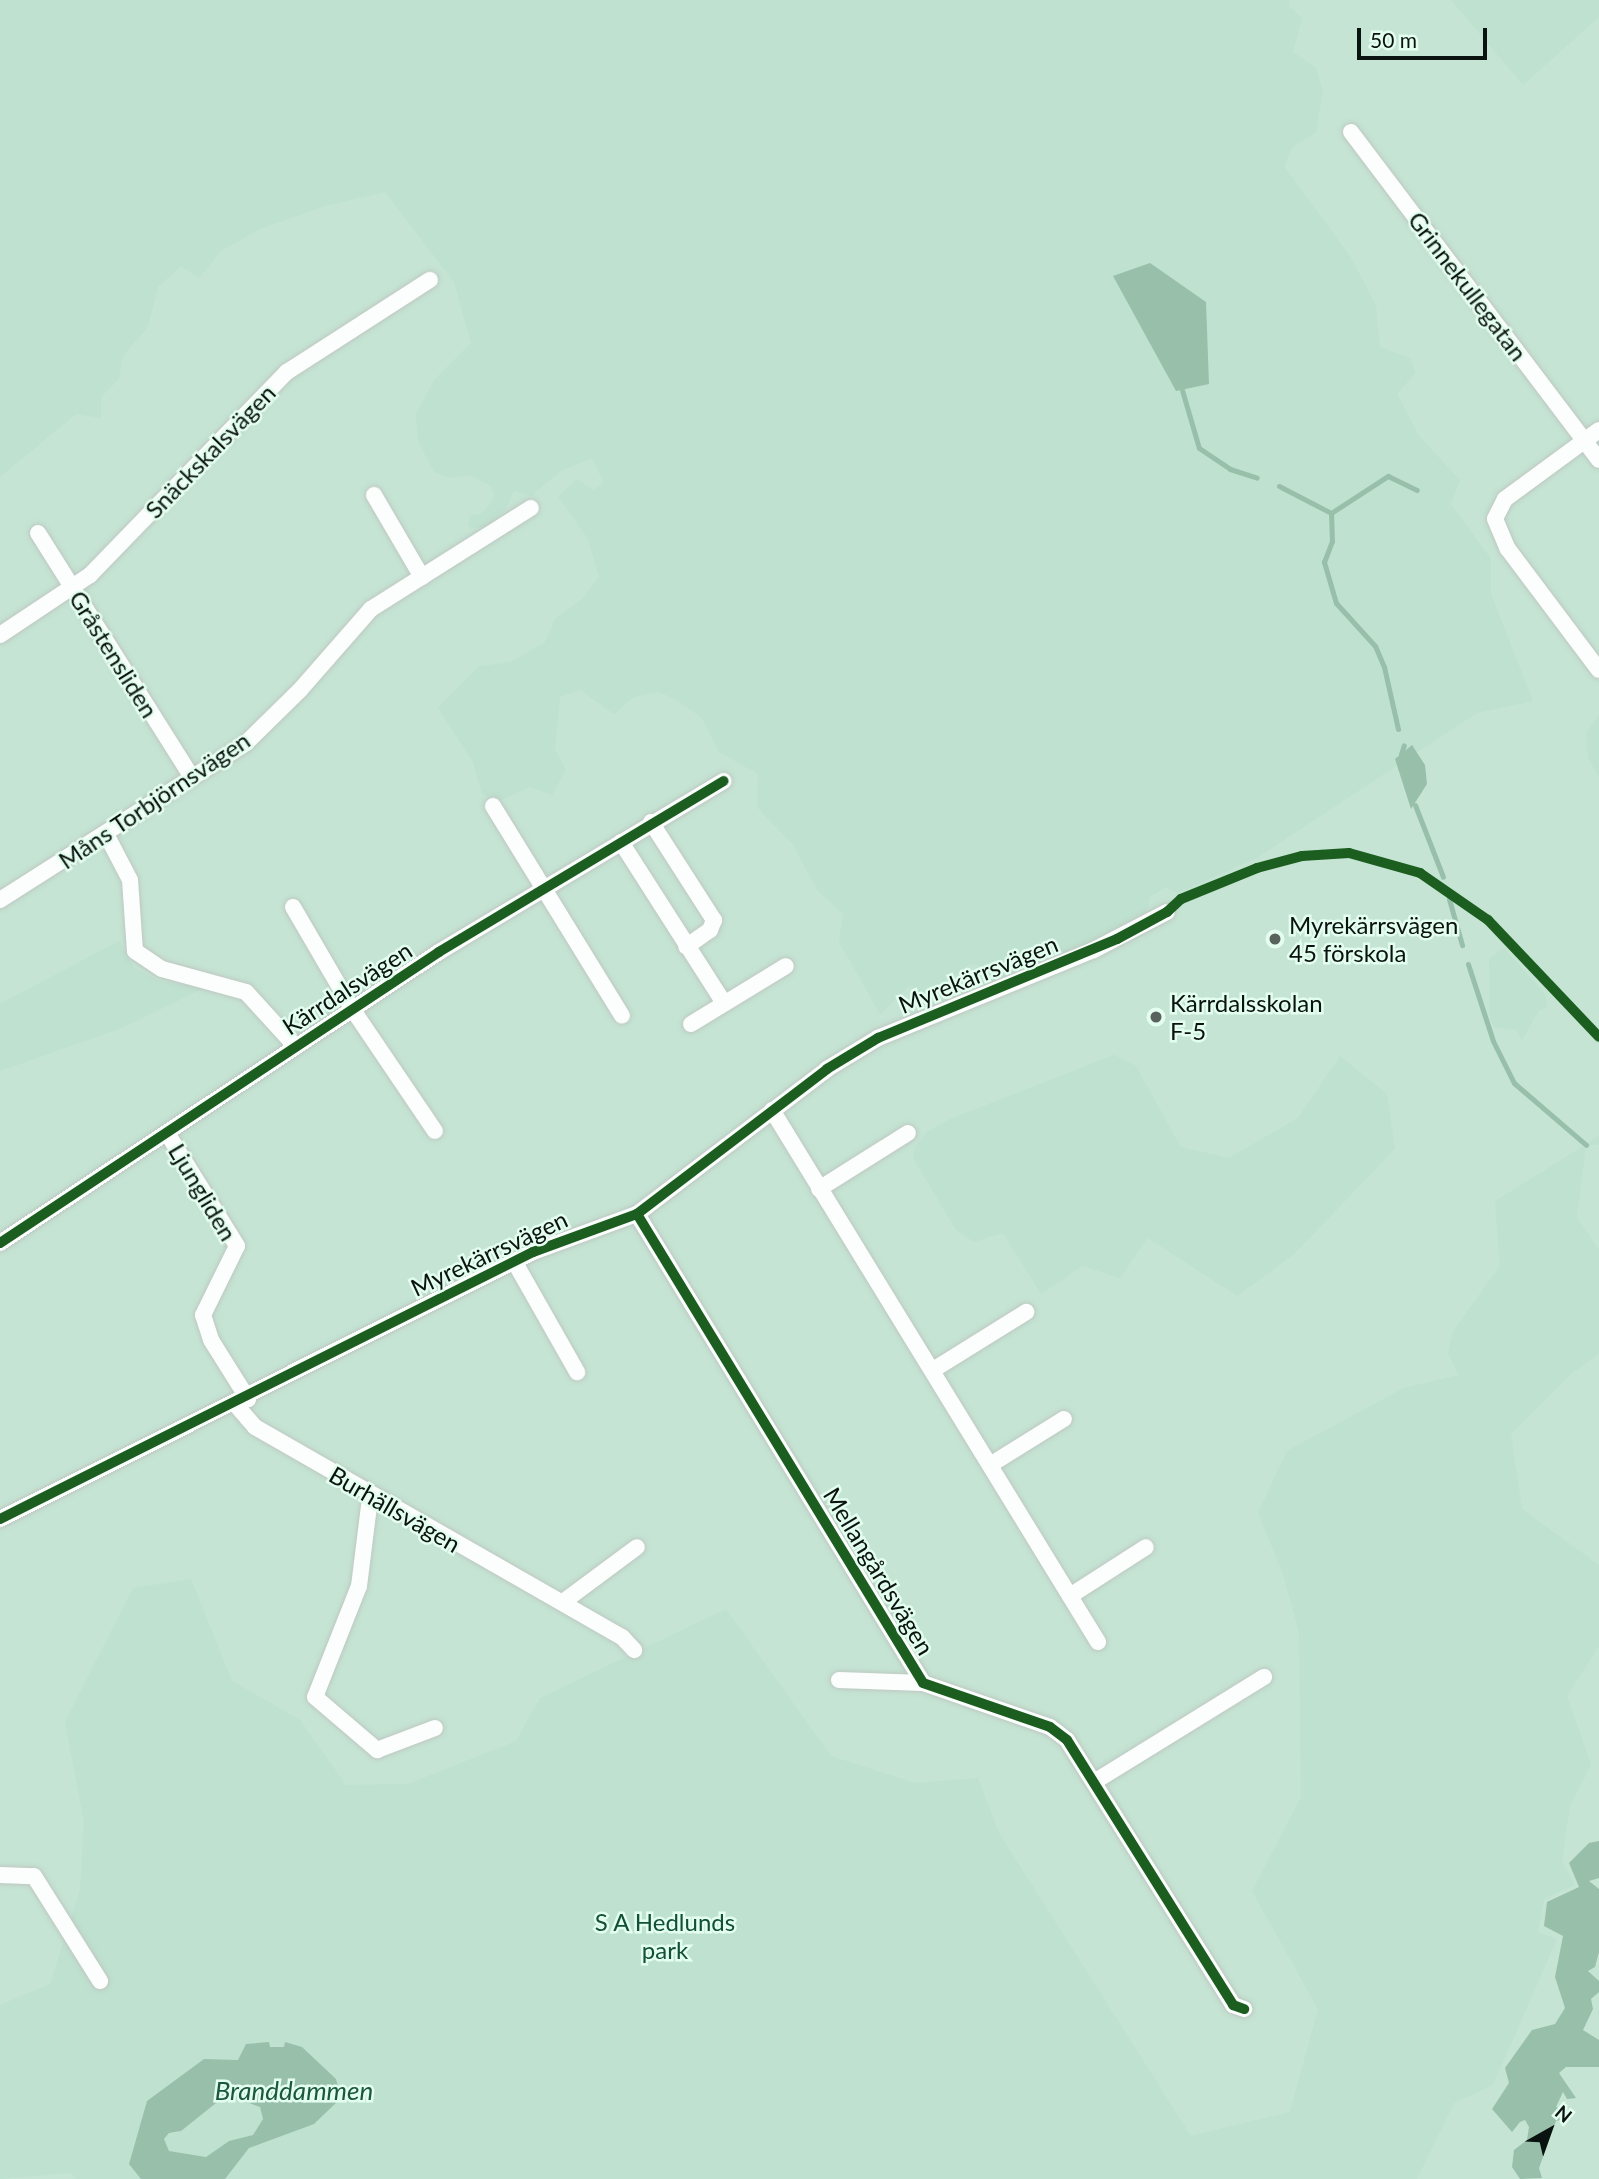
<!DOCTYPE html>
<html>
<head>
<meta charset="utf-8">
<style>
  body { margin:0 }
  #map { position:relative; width:1599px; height:2179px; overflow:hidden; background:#e9f8f0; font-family:Lato,sans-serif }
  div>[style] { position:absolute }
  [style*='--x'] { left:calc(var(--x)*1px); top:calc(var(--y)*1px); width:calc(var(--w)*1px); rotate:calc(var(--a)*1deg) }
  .green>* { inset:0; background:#c5e4d3 }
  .forest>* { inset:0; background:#bfe1cf }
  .water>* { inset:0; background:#98bfaa }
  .stream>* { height:5px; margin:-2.5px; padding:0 2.5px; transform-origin:2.5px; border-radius:2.5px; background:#98bfaa }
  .roads { filter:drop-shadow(0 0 2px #bec9c3) drop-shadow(0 0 2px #bec9c3) }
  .minor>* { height:16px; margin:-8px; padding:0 8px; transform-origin:8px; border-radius:8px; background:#fcfefd }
  .cycleway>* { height:10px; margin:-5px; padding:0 5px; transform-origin:5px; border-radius:5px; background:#1b5e20 }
  .dots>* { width:19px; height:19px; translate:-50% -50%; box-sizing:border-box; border:4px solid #e3feef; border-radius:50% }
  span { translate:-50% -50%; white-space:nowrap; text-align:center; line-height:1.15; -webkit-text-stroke:5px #e3feef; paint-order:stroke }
  .street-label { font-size:24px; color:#0a130f }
  .poi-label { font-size:24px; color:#0a130f }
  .left { translate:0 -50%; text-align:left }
  .park-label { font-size:24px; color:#115036 }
  .water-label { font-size:26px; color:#1b573d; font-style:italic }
  .north { position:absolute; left:1515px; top:2095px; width:70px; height:70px; -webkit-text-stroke:5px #e3feef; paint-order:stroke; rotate:40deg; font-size:19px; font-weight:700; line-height:28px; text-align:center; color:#0a130f }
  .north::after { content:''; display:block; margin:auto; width:24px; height:32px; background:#0a130f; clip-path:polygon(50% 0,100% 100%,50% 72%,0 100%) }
  .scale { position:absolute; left:1357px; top:28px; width:130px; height:32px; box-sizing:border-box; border:4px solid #0a130f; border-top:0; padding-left:9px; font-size:21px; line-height:24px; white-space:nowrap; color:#0a130f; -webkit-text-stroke:5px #e3feef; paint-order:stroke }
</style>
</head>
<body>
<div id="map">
  <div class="green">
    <i style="clip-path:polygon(0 0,1599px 0,1599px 2179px,0 2179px)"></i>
  </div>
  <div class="forest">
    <i style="clip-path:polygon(evenodd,0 0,1289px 0,1289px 6px,1302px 18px,1293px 52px,1316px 68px,1323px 91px,1316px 132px,1293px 147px,1284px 166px,1352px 259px,1376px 306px,1380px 347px,1411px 358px,1415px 373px,1397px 394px,1419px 436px,1460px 480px,1451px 504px,1491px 559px,1491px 594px,1533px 701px,1477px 713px,1255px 859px,1177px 893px,1166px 887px,1150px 897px,1147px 912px,1093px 941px,999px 976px,987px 967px,971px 964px,954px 976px,958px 990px,925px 1000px,909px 986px,880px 1014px,839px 942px,843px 914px,818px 891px,793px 845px,757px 807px,758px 774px,719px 752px,702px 718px,677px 700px,659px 692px,634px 697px,614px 714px,580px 690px,560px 697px,555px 749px,566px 770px,552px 795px,530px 787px,499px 801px,482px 794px,473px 762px,438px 708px,478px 667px,513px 661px,545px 642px,555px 619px,581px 600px,599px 577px,588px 539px,558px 496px,577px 479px,593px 490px,604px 483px,592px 458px,561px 471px,531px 496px,514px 491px,506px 508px,486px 528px,468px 527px,470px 515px,481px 514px,488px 507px,494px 496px,491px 486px,469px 475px,450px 478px,434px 472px,418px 441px,416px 413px,435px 379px,471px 343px,454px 282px,385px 192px,325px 206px,260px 229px,221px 251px,199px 278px,181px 266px,158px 287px,148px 327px,123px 356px,119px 379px,101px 397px,101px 418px,76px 414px,0 477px,0 0,1150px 263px,1205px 302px,1209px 384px,1150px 263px)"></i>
    <i style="clip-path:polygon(1451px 0,1599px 0,1599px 17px,1523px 85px)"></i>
    <i style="clip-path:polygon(1599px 715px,1599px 777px,1588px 758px,1586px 733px)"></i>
    <i style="clip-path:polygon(119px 941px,134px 968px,160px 981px,204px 988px,122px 1028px,0 1071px,0 1004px)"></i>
    <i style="clip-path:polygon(1504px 948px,1545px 994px,1547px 1006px,1538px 1012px,1522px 1040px,1516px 1030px,1495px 1027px,1490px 1020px,1489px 959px)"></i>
    <i style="clip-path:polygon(1114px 1055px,1136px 1066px,1181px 1147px,1229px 1158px,1298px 1118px,1340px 1056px,1387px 1094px,1395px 1149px,1294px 1254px,1237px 1296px,1148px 1238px,1120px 1278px,1082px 1266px,1041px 1294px,1003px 1233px,974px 1242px,956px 1230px,913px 1158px,915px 1147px,927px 1132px,950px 1119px)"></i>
    <i style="clip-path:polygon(1599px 1136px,1599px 1145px,1586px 1145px,1577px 1217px,1599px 1250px,1599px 1354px,1571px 1374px,1511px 1434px,1522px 1509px,1599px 1565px,1599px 1646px,1567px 1696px,1591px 1765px,1570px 1806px,1566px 1833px,1562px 1861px,1575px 1885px,1544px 1899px,1538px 1932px,1557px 1939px,1493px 2085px,1454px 2103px,1417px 2179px,225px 2179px,249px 2148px,286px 2135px,341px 2098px,336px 2079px,302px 2047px,285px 2042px,284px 2047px,269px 2046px,269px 2043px,238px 2060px,204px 2059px,147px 2101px,129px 2163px,141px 2179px,76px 2179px,70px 2173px,0 2179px,0 2005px,50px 1984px,80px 1890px,84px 1822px,65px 1722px,133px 1588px,191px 1579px,232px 1681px,300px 1720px,346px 1785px,408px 1784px,516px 1741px,540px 1698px,726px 1609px,831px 1756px,915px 1783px,978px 1778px,999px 1833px,1191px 2136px,1290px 2112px,1318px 2009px,1252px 1891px,1301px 1797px,1299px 1632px,1283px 1574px,1258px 1513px,1287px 1451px,1404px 1388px,1459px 1375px,1448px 1353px,1453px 1331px,1500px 1266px,1495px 1201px)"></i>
    <i style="clip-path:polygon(226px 2095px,260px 2106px,263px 2119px,253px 2135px,229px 2141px,206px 2157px,169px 2151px,164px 2139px,170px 2133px,177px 2133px)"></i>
  </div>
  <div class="water">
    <i style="clip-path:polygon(1150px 263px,1206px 302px,1209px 384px,1176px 391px,1113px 276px)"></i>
    <i style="clip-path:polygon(1412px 745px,1425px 765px,1427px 784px,1411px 809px,1395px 759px)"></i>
    <i style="clip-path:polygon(1599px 1841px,1599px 1878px,1589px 1881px,1599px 1889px,1599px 1952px,1595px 1967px,1588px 1971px,1599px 1981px,1599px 1992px,1591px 1999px,1593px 2009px,1583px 2030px,1599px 2040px,1599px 2067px,1566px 2067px,1559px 2073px,1576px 2098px,1567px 2099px,1563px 2092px,1556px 2107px,1569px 2112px,1570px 2118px,1556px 2121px,1539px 2168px,1542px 2178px,1520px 2179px,1512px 2167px,1514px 2150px,1527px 2140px,1529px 2127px,1525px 2120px,1520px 2122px,1512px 2132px,1492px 2109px,1509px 2083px,1505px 2068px,1532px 2030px,1555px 2024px,1565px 2008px,1555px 1977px,1563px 1936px,1544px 1926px,1547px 1902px,1579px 1887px,1569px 1863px,1589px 1843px)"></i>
    <i style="clip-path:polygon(evenodd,269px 2042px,270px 2047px,284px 2047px,285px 2042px,302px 2047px,336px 2079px,341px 2098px,314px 2124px,249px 2148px,225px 2179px,141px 2179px,129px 2164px,147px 2101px,204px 2059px,238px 2060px,246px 2044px,269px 2042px,226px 2095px,260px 2107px,263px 2119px,253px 2135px,229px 2141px,206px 2157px,169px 2151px,164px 2139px,169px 2133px,181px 2131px,226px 2095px)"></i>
  </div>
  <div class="stream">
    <i style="--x:1182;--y:390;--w:60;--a:73.7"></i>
    <i style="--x:1199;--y:448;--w:37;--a:34"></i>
    <i style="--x:1230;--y:469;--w:28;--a:18"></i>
    <i style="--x:1279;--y:486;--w:59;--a:27.4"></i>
    <i style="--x:1398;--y:729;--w:64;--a:-102.7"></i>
    <i style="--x:1384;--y:667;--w:23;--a:-113"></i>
    <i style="--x:1375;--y:646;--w:58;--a:-132.2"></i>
    <i style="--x:1336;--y:603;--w:43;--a:-106.3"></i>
    <i style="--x:1324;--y:562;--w:22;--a:-69"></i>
    <i style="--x:1332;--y:541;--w:28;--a:-92"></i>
    <i style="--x:1331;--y:513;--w:68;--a:-33"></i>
    <i style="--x:1388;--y:476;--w:32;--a:26"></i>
    <i style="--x:1401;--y:754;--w:9;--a:-72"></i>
    <i style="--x:1415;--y:805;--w:77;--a:68.7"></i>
    <i style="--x:1449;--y:899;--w:48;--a:74.2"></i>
    <i style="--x:1468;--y:964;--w:81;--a:72"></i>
    <i style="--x:1493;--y:1041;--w:47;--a:63.4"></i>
    <i style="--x:1514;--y:1083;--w:95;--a:40.7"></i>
  </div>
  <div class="roads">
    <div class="minor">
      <i style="--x:1351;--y:132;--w:411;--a:52.9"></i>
      <i style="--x:1599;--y:430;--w:117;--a:143.7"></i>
      <i style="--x:1505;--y:499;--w:22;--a:117"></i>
      <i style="--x:1495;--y:519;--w:33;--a:67"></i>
      <i style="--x:1508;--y:549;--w:151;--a:53.1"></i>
      <i style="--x:374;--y:495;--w:95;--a:59.7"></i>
      <i style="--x:38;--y:533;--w:287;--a:57.8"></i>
      <i style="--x:0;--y:635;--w:108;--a:-33.7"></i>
      <i style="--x:90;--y:575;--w:283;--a:-45.9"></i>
      <i style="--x:287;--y:372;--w:170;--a:-32.8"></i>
      <i style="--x:493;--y:806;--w:246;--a:58.4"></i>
      <i style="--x:651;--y:822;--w:117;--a:57.3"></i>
      <i style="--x:714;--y:920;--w:11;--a:112"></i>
      <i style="--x:710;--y:930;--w:29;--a:145"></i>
      <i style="--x:106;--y:834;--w:52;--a:62.4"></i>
      <i style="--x:130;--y:880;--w:71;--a:86"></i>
      <i style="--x:135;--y:951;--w:32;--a:34"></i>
      <i style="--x:162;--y:969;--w:87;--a:15.3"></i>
      <i style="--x:246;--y:992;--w:74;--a:47.7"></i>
      <i style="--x:621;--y:842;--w:191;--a:57.4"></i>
      <i style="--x:0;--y:900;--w:292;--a:-32.5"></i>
      <i style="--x:246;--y:743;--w:76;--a:-44.5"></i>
      <i style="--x:300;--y:690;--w:108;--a:-48.8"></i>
      <i style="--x:371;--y:609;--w:189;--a:-32.3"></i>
      <i style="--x:293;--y:907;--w:119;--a:59.8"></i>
      <i style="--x:353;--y:1010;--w:146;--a:55.9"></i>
      <i style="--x:691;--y:1024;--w:111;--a:-31.4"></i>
      <i style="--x:772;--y:1110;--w:624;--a:58.5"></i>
      <i style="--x:167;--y:1133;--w:133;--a:58.2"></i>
      <i style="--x:237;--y:1246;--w:77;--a:116.2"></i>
      <i style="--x:203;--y:1315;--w:26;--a:72"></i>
      <i style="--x:211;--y:1340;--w:70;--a:57.9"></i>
      <i style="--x:819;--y:1189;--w:105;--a:-32.2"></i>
      <i style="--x:637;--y:1214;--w:549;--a:58.62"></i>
      <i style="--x:923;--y:1683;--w:134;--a:19.1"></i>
      <i style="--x:1050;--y:1727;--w:21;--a:37"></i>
      <i style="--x:1067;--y:1740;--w:313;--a:57.9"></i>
      <i style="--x:1233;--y:2005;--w:12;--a:20"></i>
      <i style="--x:0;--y:1243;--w:527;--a:-33.54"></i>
      <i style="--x:439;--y:952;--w:332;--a:-31"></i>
      <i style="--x:514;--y:1261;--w:128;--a:60.4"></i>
      <i style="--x:933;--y:1370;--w:110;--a:-31.9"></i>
      <i style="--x:236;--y:1405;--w:29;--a:49"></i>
      <i style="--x:255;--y:1427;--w:423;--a:29.8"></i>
      <i style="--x:622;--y:1637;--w:18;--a:47"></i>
      <i style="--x:990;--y:1465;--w:87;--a:-31.9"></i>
      <i style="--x:374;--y:1498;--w:9;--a:122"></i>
      <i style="--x:369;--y:1506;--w:81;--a:97.1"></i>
      <i style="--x:359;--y:1586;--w:119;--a:111.6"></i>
      <i style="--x:315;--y:1697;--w:82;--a:40.5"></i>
      <i style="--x:377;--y:1750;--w:62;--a:-20.8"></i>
      <i style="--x:0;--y:1519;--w:596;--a:-26.61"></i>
      <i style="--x:533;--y:1252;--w:111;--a:-20.1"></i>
      <i style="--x:637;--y:1214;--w:239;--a:-37.3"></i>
      <i style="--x:827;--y:1069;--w:60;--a:-31.3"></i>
      <i style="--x:878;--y:1038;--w:233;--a:-22.2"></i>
      <i style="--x:1094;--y:950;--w:82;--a:-27.5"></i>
      <i style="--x:1070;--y:1596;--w:90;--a:-32.8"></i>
      <i style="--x:563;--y:1602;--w:92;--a:-36.6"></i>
      <i style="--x:839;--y:1680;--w:84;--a:2"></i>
      <i style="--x:1094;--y:1782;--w:200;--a:-31.7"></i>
      <i style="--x:0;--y:1875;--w:34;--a:2"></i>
      <i style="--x:34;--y:1876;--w:124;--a:57.8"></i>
    </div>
  </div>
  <div class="cycleway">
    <i style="--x:637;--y:1214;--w:549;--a:58.62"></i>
    <i style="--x:923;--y:1683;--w:134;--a:19.1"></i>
    <i style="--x:1050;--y:1727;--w:21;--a:37"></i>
    <i style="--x:1067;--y:1740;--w:313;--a:57.9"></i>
    <i style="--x:1233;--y:2005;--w:12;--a:20"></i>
    <i style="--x:0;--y:1243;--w:527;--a:-33.54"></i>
    <i style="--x:439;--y:952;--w:332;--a:-31"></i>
    <i style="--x:0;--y:1519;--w:596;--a:-26.61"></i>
    <i style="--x:533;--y:1252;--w:111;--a:-20.1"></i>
    <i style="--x:637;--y:1214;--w:239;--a:-37.3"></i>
    <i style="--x:827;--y:1069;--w:60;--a:-31.3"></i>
    <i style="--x:878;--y:1038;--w:259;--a:-22.5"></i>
    <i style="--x:1117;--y:939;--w:57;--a:-28.4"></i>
    <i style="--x:1167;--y:912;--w:19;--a:-43"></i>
    <i style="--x:1181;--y:899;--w:82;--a:-22.2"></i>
    <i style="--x:1257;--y:868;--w:47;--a:-14.9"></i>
    <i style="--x:1302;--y:856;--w:47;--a:-3.7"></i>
    <i style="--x:1349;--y:853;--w:74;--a:15.7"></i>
    <i style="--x:1420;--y:873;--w:83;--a:34.7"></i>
    <i style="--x:1488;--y:920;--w:161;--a:46.5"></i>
  </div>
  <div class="dots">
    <i style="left:1275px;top:939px;background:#58635e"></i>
    <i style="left:1156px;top:1017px;background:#58635e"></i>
  </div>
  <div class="street-label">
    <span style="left:1468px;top:286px;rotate:53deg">Grinnekullegatan</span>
    <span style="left:210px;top:451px;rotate:-46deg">Snäckskalsvägen</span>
    <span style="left:114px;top:654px;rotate:58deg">Gråstensliden</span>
    <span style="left:154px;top:800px;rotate:-34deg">Måns Torbjörnsvägen</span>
    <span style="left:978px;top:974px;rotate:-22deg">Myrekärrsvägen</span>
    <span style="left:347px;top:988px;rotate:-33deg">Kärrdalsvägen</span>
    <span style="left:203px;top:1192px;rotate:59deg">Ljungliden</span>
    <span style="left:489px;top:1253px;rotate:-25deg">Myrekärrsvägen</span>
    <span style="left:395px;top:1509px;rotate:30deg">Burhällsvägen</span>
    <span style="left:879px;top:1571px;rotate:59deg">Mellangårdsvägen</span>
  </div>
  <div class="poi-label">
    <span class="left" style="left:1289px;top:939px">Myrekärrsvägen<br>45 förskola</span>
    <span class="left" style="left:1170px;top:1017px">Kärrdalsskolan<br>F-5</span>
  </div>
  <div class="park-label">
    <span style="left:665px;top:1936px">S A Hedlunds<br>park</span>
  </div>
  <div class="water-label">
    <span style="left:294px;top:2091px">Branddammen</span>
  </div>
  <div class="north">N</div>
  <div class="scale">50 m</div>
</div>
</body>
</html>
